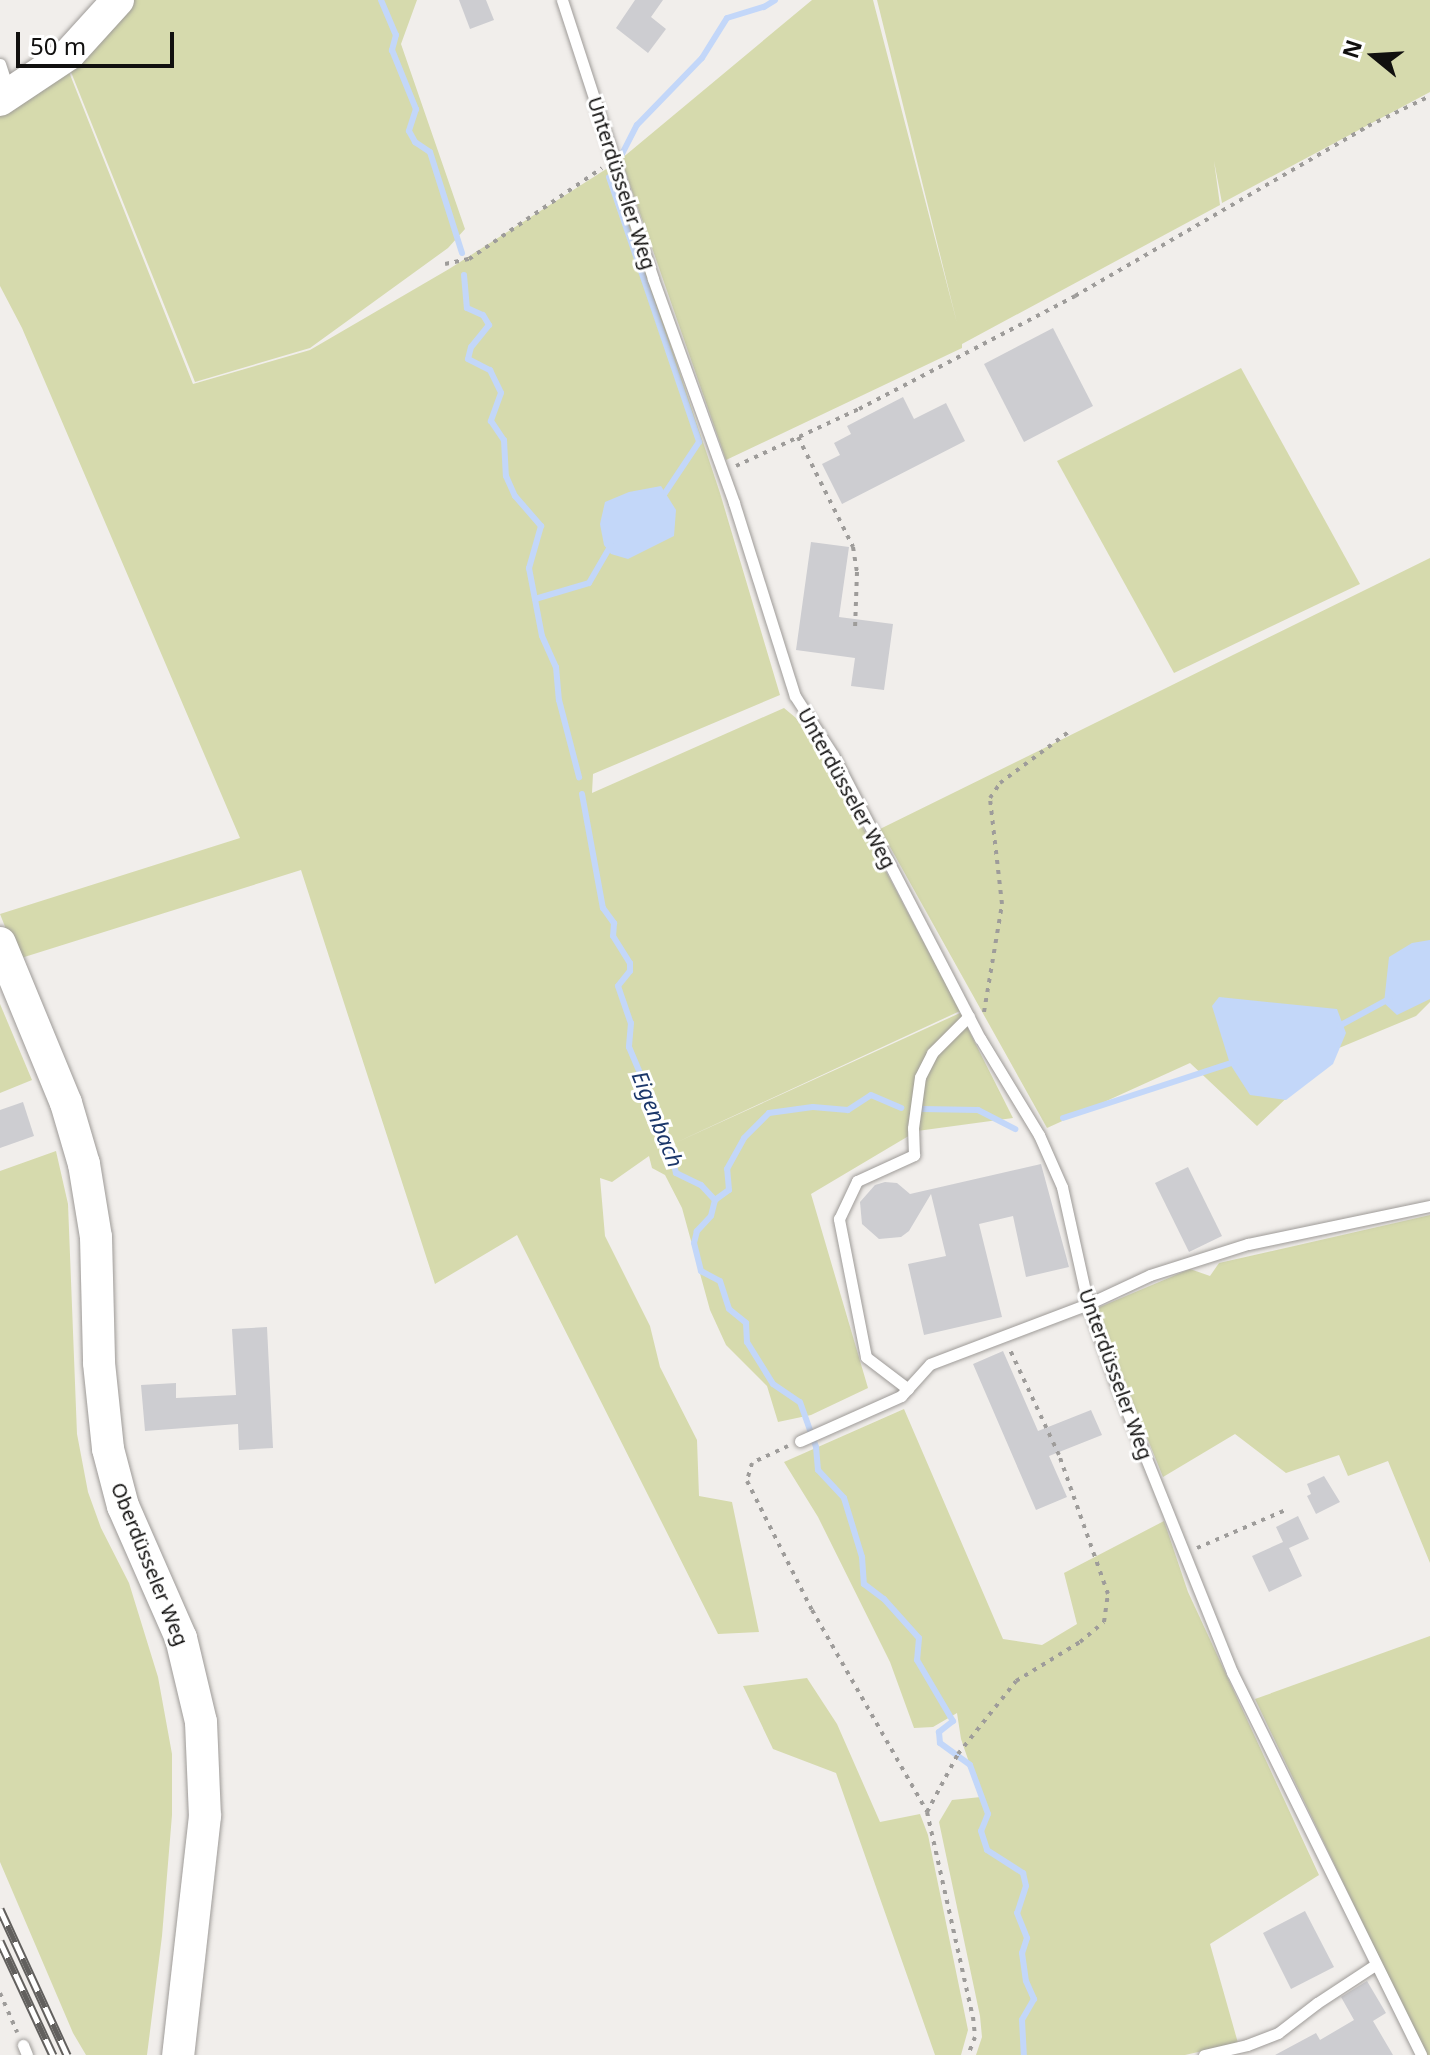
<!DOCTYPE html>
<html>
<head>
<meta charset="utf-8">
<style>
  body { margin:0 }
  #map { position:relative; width:1430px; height:2055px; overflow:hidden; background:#f1eeeb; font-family:"Noto Sans",sans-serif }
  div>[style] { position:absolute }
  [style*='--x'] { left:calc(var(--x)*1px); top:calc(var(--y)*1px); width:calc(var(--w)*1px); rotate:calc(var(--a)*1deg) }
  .green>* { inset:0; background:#d6daad }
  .water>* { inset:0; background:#c3d7f9 }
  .stream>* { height:6px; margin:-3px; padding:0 3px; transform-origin:3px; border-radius:3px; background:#c3d7f9 }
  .building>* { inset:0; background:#cdcdd1 }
  .path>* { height:4px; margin-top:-2px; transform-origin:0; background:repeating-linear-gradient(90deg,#9e9c9a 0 4px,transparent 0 10px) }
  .roads { filter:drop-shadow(0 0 2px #9e9b98) drop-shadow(0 0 2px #9e9b98) }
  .lane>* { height:11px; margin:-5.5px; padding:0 5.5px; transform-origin:5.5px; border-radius:5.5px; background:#fff }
  .secondary>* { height:32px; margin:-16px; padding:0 16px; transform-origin:16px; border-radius:16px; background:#fff }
  .rail>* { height:9px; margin-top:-4.5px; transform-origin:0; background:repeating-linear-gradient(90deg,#fff 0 18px,#62605e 0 36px); box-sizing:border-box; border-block:2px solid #62605e }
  span { translate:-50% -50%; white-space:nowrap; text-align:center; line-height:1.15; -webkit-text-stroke:6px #fff; paint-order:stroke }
  .street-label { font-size:20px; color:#11100f }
  .water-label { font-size:22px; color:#1b376a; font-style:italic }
  .north { position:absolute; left:1334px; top:16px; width:80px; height:80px; -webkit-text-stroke:6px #fff; paint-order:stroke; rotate:288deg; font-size:22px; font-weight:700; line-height:32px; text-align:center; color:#11100f }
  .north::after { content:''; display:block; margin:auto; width:28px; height:36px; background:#11100f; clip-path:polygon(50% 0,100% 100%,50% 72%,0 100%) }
  .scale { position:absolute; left:16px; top:32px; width:158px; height:36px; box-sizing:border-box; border:4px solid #11100f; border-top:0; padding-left:10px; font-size:24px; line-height:28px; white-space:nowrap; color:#11100f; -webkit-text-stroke:6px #fff; paint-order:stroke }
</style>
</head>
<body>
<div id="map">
  <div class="green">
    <i style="clip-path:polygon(129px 0,417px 0,401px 44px,465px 229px,448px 248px,310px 348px,195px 382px,69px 67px)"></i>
    <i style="clip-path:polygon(812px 0,873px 0,957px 323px,877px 0,1430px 0,1430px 92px,1222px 203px,1214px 161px,1220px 205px,962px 344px,962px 348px,726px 460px,621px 159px)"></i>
    <i style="clip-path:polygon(67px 67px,193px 384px,310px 350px,449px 269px,611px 166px,720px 493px,780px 695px,593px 774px,592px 793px,784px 708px,796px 718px,845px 794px,960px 1011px,675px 1143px,960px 1013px,1013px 1118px,917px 1131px,811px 1194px,868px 1388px,811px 1415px,778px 1422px,767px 1386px,726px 1345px,710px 1310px,682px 1208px,665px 1175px,652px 1168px,649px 1156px,612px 1182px,600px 1178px,605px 1236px,650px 1326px,660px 1367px,697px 1440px,699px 1496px,732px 1502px,759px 1632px,718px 1634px,517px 1235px,435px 1284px,301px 870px,18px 959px,0 914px,240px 838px,22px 328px,0 286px,0 111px)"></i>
    <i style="clip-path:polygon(1241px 368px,1360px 584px,1174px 673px,1057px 461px)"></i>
    <i style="clip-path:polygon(1430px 558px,1430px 1002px,1416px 1016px,1339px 1048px,1257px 1126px,1190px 1063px,1047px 1128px,880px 829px)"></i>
    <i style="clip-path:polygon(0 1004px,32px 1080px,0 1093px)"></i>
    <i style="clip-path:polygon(56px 1151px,68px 1204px,77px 1434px,88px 1492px,101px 1528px,129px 1583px,158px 1677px,172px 1754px,172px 1815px,162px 1936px,147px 2055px,86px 2055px,73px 2033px,0 1862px,0 1171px)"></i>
    <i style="clip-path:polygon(1430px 1215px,1430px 1563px,1388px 1461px,1348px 1476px,1339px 1455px,1286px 1473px,1235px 1434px,1163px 1477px,1095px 1309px,1190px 1269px,1210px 1276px,1219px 1263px)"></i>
    <i style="clip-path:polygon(904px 1409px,1003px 1639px,1042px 1645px,1077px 1624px,1064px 1573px,1164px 1521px,1188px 1592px,1319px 1875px,1210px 1944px,1238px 2043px,1185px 2055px,976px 2055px,982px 2037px,980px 2016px,939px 1822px,952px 1800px,981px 1797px,961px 1739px,957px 1713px,933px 1727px,914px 1728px,890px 1662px,818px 1517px,784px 1462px)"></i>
    <i style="clip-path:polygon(1430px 1636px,1430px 2055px,1426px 2055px,1255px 1699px)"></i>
    <i style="clip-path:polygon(807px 1678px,837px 1724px,880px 1822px,920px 1814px,928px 1835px,968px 2030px,961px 2055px,935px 2055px,836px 1773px,773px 1749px,743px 1686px)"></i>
  </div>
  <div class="water">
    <i style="clip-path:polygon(661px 486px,676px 510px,674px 536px,628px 559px,611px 554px,604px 545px,600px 524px,605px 502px,629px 492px)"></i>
    <i style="clip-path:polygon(1430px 940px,1430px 999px,1397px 1015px,1384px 1003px,1389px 957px,1412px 943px)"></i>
    <i style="clip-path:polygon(1219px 997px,1337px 1009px,1346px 1033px,1333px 1064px,1286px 1100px,1250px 1095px,1230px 1064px,1212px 1006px)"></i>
  </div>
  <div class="stream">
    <i style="--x:381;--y:0;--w:38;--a:67"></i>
    <i style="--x:396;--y:35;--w:16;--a:105"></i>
    <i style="--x:392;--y:50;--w:64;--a:67.9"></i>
    <i style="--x:416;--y:109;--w:23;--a:108"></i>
    <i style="--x:409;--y:131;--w:13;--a:61"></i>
    <i style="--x:415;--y:142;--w:18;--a:34"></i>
    <i style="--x:430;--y:152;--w:106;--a:72.4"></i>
    <i style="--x:621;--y:156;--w:35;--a:-63"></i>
    <i style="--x:637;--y:125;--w:93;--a:-45.9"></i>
    <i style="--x:702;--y:58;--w:47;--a:-58"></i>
    <i style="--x:727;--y:18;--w:39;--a:-17"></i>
    <i style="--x:764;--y:7;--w:13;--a:-32"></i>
    <i style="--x:609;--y:177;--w:280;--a:71.2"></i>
    <i style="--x:699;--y:442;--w:69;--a:123.7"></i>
    <i style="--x:464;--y:275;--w:33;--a:85"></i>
    <i style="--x:467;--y:308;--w:17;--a:24"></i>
    <i style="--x:483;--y:315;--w:12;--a:59"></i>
    <i style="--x:489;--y:325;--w:28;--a:129"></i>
    <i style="--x:471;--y:347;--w:12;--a:104"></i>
    <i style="--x:468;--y:359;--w:25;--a:27"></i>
    <i style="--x:490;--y:370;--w:25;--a:64"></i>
    <i style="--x:501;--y:393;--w:30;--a:110"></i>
    <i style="--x:491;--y:421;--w:23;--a:56"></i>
    <i style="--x:504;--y:440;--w:36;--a:87"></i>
    <i style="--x:506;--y:476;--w:22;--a:66"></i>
    <i style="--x:515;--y:496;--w:40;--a:49"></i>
    <i style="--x:541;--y:526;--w:44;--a:105.9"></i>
    <i style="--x:529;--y:568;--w:69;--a:79.2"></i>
    <i style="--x:542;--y:636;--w:34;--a:66"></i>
    <i style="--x:556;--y:667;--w:33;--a:85"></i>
    <i style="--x:559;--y:700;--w:80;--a:75.4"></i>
    <i style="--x:535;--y:599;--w:56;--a:-16.5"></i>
    <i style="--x:589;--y:583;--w:44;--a:-59.9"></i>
    <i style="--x:582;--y:794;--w:116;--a:79.6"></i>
    <i style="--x:603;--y:908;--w:19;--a:54"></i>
    <i style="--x:614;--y:923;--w:13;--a:94"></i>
    <i style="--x:613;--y:936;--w:32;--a:58"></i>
    <i style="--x:630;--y:963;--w:8;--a:90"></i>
    <i style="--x:630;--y:971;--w:19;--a:129"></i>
    <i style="--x:618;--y:986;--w:39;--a:71"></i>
    <i style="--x:631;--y:1023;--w:24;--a:95"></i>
    <i style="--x:629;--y:1047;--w:98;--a:67.1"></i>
    <i style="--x:667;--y:1137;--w:37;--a:76"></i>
    <i style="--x:676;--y:1173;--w:28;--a:26"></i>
    <i style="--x:701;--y:1185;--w:21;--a:47"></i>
    <i style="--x:715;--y:1200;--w:16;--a:104"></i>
    <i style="--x:711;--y:1216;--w:21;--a:133"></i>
    <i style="--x:697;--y:1231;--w:12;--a:104"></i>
    <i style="--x:694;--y:1243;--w:29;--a:76"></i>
    <i style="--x:701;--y:1271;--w:21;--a:28"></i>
    <i style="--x:720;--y:1281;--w:29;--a:72"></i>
    <i style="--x:729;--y:1309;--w:22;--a:39"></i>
    <i style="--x:746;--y:1323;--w:19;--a:87"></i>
    <i style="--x:747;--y:1342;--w:49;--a:58.2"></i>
    <i style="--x:773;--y:1384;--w:32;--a:34"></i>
    <i style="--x:800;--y:1402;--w:48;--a:70.4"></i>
    <i style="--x:816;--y:1447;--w:23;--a:85"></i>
    <i style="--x:818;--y:1470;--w:38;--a:47"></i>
    <i style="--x:844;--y:1498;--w:62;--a:73"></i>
    <i style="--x:862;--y:1557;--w:27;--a:86"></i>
    <i style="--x:864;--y:1584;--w:25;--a:37"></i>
    <i style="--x:884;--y:1599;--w:52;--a:48.1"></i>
    <i style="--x:919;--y:1638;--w:22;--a:95"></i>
    <i style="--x:917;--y:1660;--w:71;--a:59.5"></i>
    <i style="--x:953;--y:1721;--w:18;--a:142"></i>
    <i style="--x:939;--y:1732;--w:11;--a:85"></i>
    <i style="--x:940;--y:1743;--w:37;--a:36"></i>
    <i style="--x:970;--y:1765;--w:52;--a:69.8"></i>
    <i style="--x:988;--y:1814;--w:18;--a:112"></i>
    <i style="--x:981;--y:1831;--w:20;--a:72"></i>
    <i style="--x:987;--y:1850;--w:43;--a:32.6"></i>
    <i style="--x:1023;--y:1873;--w:13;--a:77"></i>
    <i style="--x:1026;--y:1886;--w:28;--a:108"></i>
    <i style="--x:1017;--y:1913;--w:27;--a:68"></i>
    <i style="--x:1027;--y:1938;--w:16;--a:108"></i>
    <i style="--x:1022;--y:1953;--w:28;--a:82"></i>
    <i style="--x:1026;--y:1981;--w:20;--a:66"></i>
    <i style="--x:1034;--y:1999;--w:24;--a:120"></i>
    <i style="--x:1022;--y:2020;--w:35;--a:87"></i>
    <i style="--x:1339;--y:1026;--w:57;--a:-28.4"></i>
    <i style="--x:922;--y:1109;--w:56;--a:1"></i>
    <i style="--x:978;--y:1110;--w:42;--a:27.2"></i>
    <i style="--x:1063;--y:1118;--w:183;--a:-18.1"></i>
    <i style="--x:715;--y:1200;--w:17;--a:-36"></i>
    <i style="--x:729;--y:1190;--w:21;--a:-95"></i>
    <i style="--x:727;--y:1169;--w:35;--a:-61"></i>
    <i style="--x:744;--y:1138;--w:35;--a:-45"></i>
    <i style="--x:769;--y:1113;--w:44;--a:-7.8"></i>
    <i style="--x:813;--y:1107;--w:35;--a:5"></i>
    <i style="--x:848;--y:1110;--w:27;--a:-33"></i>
    <i style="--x:871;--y:1095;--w:33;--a:23"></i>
  </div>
  <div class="building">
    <i style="clip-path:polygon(459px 0,486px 0,494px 20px,470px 29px)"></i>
    <i style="clip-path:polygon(635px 0,663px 0,651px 17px,666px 29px,648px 53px,616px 28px)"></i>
    <i style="clip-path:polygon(1053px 328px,1093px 406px,1024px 442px,984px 364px)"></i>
    <i style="clip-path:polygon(903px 397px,914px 419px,946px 403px,965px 441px,842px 504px,822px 464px,840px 455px,834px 443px,851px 434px,847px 426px)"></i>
    <i style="clip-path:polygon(811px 542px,849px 547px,839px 617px,893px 624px,884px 690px,851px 686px,855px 658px,796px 650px)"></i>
    <i style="clip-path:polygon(23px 1102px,34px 1136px,0 1148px,0 1110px)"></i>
    <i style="clip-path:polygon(1041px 1164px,1069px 1267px,1026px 1277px,1013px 1216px,979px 1224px,1002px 1317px,924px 1335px,908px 1264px,946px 1256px,931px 1194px,909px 1231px,901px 1237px,879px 1239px,862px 1224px,860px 1202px,875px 1185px,885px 1182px,897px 1183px,910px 1194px)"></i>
    <i style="clip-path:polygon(1188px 1167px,1222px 1236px,1189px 1252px,1155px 1183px)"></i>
    <i style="clip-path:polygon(267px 1327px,273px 1448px,239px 1450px,238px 1424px,145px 1431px,141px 1385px,176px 1383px,176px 1398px,236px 1395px,232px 1329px)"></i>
    <i style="clip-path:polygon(1003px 1351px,1038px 1431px,1091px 1410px,1102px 1435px,1049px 1456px,1067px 1497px,1036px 1510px,973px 1364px)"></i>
    <i style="clip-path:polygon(1324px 1476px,1340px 1502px,1316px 1514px,1307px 1496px,1311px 1494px,1307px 1484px)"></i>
    <i style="clip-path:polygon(1298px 1516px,1309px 1539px,1289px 1548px,1302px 1576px,1269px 1592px,1252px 1556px,1283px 1542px,1276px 1527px)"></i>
    <i style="clip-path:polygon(1305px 1911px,1334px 1967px,1291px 1989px,1263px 1933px)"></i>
    <i style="clip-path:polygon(1367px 1981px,1386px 2013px,1373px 2021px,1393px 2055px,1275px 2055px,1316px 2033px,1320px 2040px,1354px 2020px,1341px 1997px)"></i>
  </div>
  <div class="path">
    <i style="--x:445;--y:264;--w:25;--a:-12"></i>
    <i style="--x:469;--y:259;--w:161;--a:-34.4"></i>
    <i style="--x:798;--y:437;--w:123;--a:63.4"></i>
    <i style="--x:853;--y:547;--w:25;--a:81"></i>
    <i style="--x:857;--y:572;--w:57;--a:92"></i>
    <i style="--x:736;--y:466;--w:136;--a:-24.9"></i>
    <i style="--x:859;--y:409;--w:244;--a:-27.6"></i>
    <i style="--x:1075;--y:296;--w:339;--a:-30.1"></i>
    <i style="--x:1368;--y:126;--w:69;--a:-25.8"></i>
    <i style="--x:984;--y:1012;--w:109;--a:-80.5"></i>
    <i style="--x:1002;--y:904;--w:107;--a:-96.5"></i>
    <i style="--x:990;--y:798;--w:18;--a:-56"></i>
    <i style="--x:1000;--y:783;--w:89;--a:-36.7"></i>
    <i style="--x:788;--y:1446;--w:40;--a:155"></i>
    <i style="--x:752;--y:1463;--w:19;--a:106"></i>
    <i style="--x:747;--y:1481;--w:144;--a:63.3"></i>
    <i style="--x:812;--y:1610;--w:232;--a:60.3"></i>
    <i style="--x:927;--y:1812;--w:210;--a:77.4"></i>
    <i style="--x:973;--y:2017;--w:20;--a:84"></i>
    <i style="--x:975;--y:2037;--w:19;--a:111"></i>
    <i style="--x:1197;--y:1548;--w:99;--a:-23.2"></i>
    <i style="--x:927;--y:1812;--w:66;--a:-61.9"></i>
    <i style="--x:958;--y:1754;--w:93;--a:-51.5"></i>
    <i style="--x:1016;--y:1681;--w:75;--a:-31.4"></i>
    <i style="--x:1080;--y:1642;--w:31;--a:-40"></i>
    <i style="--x:1104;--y:1622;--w:28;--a:-82"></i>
    <i style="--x:1108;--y:1594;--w:147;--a:-109.4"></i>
    <i style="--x:1059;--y:1455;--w:116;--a:-115"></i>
    <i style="--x:0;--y:1993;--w:43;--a:66.4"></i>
  </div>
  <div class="roads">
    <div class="lane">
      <i style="--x:562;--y:0;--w:293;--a:71.9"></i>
      <i style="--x:653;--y:279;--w:238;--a:70.1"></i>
      <i style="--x:734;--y:503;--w:202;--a:72.5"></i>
      <i style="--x:795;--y:696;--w:70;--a:57.2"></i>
      <i style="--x:833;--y:755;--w:319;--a:62.6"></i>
      <i style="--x:980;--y:1038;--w:114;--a:58.7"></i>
      <i style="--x:1039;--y:1135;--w:57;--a:66.1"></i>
      <i style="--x:1062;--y:1187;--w:120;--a:77.5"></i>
      <i style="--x:1088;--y:1304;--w:82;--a:70.7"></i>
      <i style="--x:1115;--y:1381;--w:314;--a:68.1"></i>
      <i style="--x:1232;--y:1672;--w:427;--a:63.7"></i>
      <i style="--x:0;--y:64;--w:28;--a:72"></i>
      <i style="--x:908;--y:1389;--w:53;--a:-142.7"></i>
      <i style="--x:866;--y:1357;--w:141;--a:-101.1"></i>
      <i style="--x:839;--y:1219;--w:42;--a:-64.7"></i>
      <i style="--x:857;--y:1181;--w:63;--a:-24.5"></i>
      <i style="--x:914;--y:1155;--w:27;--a:-92"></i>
      <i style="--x:913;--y:1128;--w:51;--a:-82.2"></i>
      <i style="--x:920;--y:1077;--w:27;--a:-63"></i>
      <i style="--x:932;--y:1053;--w:52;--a:-45"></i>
      <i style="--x:800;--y:1441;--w:111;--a:-24"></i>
      <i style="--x:901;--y:1396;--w:43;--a:-47.8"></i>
      <i style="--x:930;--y:1364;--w:169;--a:-20.8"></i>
      <i style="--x:1088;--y:1304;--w:68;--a:-25.1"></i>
      <i style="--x:1150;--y:1275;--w:103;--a:-17.6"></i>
      <i style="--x:1248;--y:1244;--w:186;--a:-11.8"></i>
      <i style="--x:23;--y:2045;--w:11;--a:68"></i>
      <i style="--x:1204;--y:2055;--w:44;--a:-13.1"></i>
      <i style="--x:1247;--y:2045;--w:33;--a:-21"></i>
      <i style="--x:1278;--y:2033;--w:49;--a:-37.6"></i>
      <i style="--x:1317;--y:2003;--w:69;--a:-33.2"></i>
    </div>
    <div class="secondary">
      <i style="--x:0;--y:100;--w:83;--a:-33.7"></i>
      <i style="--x:69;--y:54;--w:73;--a:-47.8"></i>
      <i style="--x:0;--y:943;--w:173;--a:67.6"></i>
      <i style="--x:66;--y:1103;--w:64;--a:73.6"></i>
      <i style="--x:84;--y:1164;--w:74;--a:80.7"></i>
      <i style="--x:96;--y:1237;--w:126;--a:88.6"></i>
      <i style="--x:99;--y:1363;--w:86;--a:84"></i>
      <i style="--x:108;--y:1449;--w:59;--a:75.3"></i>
      <i style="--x:123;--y:1506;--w:144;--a:66.3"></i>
      <i style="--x:181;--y:1638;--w:86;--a:76.6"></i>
      <i style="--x:201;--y:1722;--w:94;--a:87.6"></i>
      <i style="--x:205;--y:1816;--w:241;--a:96.4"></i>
    </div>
  </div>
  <div class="rail">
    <i style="--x:0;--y:1909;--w:161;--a:65.3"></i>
    <i style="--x:0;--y:1941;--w:126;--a:65.1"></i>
  </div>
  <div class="street-label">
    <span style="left:622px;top:183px;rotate:72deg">Unterdüsseler Weg</span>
    <span style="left:847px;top:788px;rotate:61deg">Unterdüsseler Weg</span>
    <span style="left:1116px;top:1374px;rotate:70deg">Unterdüsseler Weg</span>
    <span style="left:150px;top:1564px;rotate:68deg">Oberdüsseler Weg</span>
  </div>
  <div class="water-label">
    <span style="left:658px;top:1119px;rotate:68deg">Eigenbach</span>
  </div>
  <div class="north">N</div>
  <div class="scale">50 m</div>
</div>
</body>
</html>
